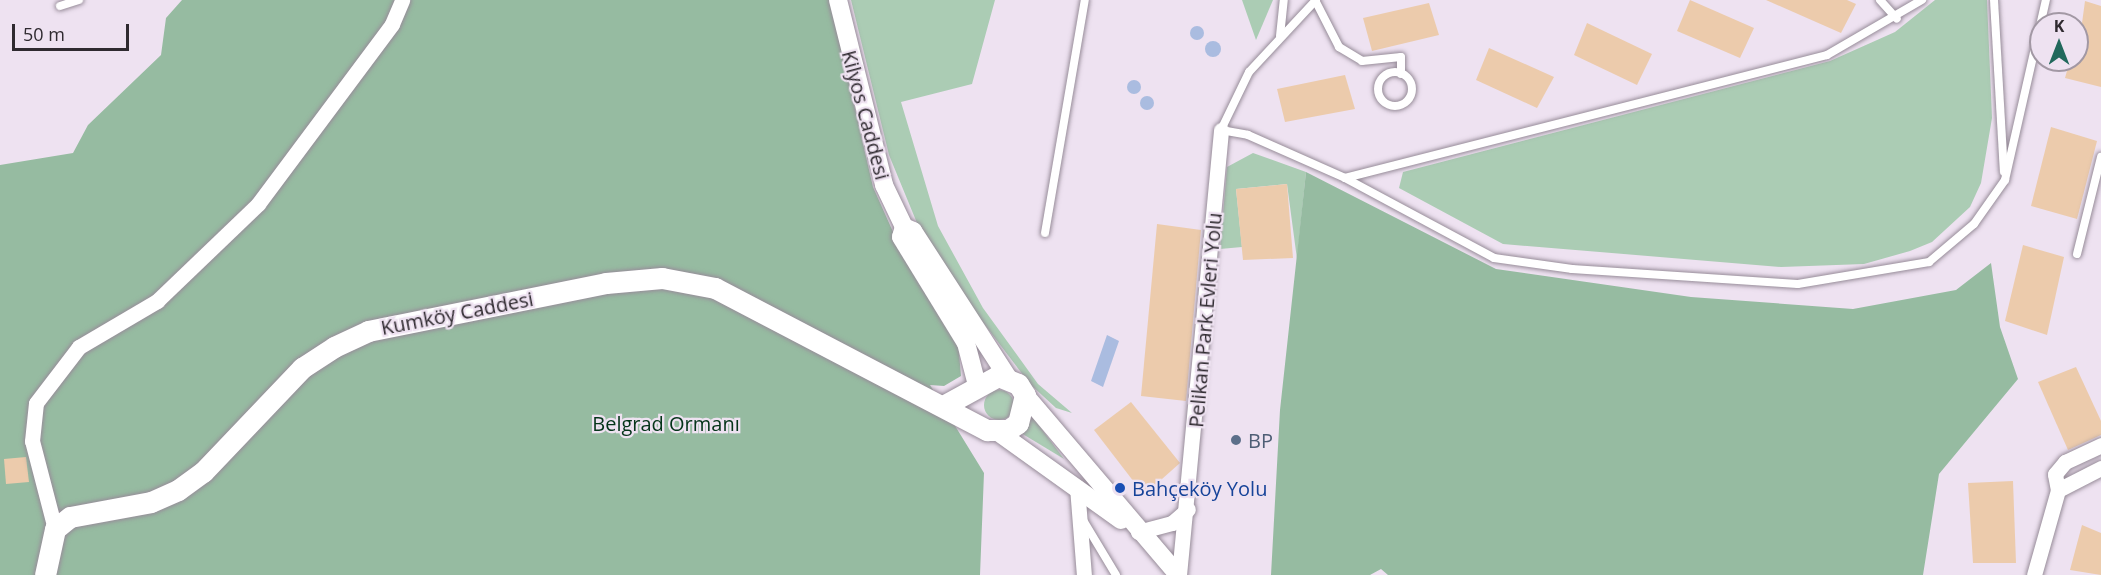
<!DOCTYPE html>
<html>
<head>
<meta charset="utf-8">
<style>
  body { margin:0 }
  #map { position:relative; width:2101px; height:575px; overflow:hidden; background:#eee2f1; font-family:"Open Sans",sans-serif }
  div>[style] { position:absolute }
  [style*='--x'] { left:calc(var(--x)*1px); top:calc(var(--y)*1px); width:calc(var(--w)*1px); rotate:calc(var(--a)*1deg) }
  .green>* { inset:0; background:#abccb4 }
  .round { border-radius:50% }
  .forest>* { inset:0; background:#96bba1 }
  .water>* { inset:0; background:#aabce0 }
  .building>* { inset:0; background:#eccbac }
  .roads { filter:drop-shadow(0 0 2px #978c99) drop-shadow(0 0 2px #978c99) }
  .service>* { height:8px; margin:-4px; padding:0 4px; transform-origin:4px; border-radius:4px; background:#fff }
  .service>.ring { margin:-4px; padding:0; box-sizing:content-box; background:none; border:8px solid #fff; border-radius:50% }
  .minor>* { height:15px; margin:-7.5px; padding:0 7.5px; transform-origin:7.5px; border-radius:7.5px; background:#fff }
  .tertiary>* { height:18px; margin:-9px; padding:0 9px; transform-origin:9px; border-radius:9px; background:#fff }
  .secondary>* { height:21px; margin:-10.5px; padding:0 10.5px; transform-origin:10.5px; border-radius:10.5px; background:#fff }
  .dots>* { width:16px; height:16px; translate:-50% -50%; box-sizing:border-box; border:3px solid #eee2f1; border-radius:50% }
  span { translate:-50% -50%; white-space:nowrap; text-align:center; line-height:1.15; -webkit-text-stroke:4.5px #eee2f1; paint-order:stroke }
  .street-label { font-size:20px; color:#2f2a30 }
  .park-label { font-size:20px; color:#043419 }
  .service-label { font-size:20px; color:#4e5e75 }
  .left { translate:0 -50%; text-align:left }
  .transit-label { font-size:20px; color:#164399 }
  .north { position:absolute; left:2029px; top:12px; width:60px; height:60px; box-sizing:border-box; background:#eee2f1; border:2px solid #a298a4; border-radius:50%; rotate:0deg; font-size:16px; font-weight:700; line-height:24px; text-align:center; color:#2f2a30 }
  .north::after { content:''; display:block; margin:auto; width:21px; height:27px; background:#21685c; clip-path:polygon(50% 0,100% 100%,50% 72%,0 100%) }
  .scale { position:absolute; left:12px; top:24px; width:117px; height:27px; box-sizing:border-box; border:3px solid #2f2a30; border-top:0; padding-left:8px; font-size:18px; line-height:21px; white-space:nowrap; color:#2f2a30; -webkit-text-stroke:4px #eee2f1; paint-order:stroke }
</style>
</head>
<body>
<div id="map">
  <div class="green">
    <i style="clip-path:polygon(851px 0,995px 0,972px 84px,901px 102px,938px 226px,983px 308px,1038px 384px,1072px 413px,1056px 408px,1030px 384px,959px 291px,917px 223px,889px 155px)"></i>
    <i style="clip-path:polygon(1242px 0,1273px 0,1256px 40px)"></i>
    <i style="clip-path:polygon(1935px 0,1987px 0,1992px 118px,1981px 183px,1970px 207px,1932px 242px,1910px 251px,1864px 264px,1781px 267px,1503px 244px,1399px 188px,1403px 172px,1830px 61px,1895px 32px)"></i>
    <i style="clip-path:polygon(1253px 153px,1306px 172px,1297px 259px,1287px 184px,1236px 189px,1242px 247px,1220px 249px,1227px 167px)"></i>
    <i class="round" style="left:984px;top:390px;width:30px;height:30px"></i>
    <i style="clip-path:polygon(1032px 416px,1064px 459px,1021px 433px)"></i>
  </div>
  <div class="forest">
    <i style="clip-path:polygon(182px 0,830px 0,873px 187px,894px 234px,958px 341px,961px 376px,944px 386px,930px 385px,984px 473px,980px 575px,0 575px,0 165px,73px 153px,88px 125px,161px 55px,166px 18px)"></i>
    <i style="clip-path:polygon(1306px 172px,1496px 269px,1691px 297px,1853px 309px,1956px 290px,1991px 263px,2000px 327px,2018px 379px,1939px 474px,1923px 575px,1388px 575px,1381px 569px,1370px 575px,1271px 575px,1280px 410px)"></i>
  </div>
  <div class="water">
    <i class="round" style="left:1190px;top:26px;width:14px;height:14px"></i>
    <i class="round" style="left:1205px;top:41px;width:16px;height:16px"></i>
    <i class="round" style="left:1127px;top:80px;width:14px;height:14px"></i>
    <i class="round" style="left:1140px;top:96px;width:14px;height:14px"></i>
    <i style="clip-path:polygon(1107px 335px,1119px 341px,1103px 387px,1091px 381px)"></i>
  </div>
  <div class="building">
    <i style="clip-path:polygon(1690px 0,1754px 28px,1740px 58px,1677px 31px)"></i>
    <i style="clip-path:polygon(1766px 0,1847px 0,1856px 4px,1841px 33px)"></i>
    <i style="clip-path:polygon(2085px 1px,2101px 6px,2101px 87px,2065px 78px,2070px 60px,2077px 60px)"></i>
    <i style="clip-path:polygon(1429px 3px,1439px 35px,1372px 51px,1363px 18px)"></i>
    <i style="clip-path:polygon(1587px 23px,1652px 54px,1637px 85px,1574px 55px)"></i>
    <i style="clip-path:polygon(1489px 48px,1554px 77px,1537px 108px,1476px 80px)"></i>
    <i style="clip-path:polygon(1345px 75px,1355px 109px,1285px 122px,1277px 89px)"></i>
    <i style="clip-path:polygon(2051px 127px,2097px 141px,2077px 219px,2031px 206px)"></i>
    <i style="clip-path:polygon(1287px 184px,1293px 258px,1243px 260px,1236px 189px)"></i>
    <i style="clip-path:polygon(1157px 224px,1201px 230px,1186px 401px,1141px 396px)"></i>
    <i style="clip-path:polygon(2023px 245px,2064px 257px,2047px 335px,2005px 321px)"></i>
    <i style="clip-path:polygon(2076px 367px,2101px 421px,2101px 435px,2068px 450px,2038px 382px)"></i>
    <i style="clip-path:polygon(1131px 402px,1180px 463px,1144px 495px,1094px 430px)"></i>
    <i style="clip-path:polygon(26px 457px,29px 482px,6px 484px,4px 459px)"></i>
    <i style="clip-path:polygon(2013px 481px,2016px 563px,1973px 563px,1968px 483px)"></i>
    <i style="clip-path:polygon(2082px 525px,2101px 533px,2101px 575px,2070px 570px)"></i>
  </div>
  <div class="roads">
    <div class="service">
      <i style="--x:1315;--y:0;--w:53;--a:62.9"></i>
      <i style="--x:1339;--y:47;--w:27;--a:31"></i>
      <i style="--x:1362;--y:61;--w:39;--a:-6"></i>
      <i style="--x:1401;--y:57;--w:17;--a:90"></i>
      <i style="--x:1316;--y:0;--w:98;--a:132.9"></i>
      <i style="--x:1249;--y:72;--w:64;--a:115.8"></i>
      <i style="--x:1221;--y:130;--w:27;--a:10"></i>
      <i style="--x:1248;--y:135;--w:106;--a:23.9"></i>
      <i style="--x:1345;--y:178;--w:497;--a:-14.3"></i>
      <i style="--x:1827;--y:55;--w:110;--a:-30.1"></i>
      <i style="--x:1880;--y:0;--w:25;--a:48"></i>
      <i style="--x:1994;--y:0;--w:172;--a:86.7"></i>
      <i style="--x:60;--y:6;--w:20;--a:-18"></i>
      <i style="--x:1280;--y:36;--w:36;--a:-84"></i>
      <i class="ring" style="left:1378px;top:72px;width:26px;height:26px"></i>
      <i style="--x:1345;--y:178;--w:169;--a:28.2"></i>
      <i style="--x:1494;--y:258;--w:79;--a:8"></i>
      <i style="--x:1572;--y:269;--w:226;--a:3.8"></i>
      <i style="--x:1798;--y:284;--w:133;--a:-9.5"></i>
      <i style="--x:1929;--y:262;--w:59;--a:-40.2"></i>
      <i style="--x:1974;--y:224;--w:54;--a:-54.8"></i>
      <i style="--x:2005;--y:180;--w:185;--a:-77.2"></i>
      <i style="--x:1045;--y:233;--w:236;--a:-80.3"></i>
      <i style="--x:2077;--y:254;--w:100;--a:-76.1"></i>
      <i style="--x:1083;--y:520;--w:64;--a:59"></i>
    </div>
    <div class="minor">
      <i style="--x:1077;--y:487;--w:88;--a:85.5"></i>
      <i style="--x:2058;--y:490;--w:48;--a:-27.1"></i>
      <i style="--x:55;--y:529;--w:91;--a:-104.6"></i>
      <i style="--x:32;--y:441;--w:38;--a:-84"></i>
      <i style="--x:36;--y:403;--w:71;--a:-52.5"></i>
      <i style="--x:79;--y:347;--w:91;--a:-30.5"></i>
      <i style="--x:157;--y:301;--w:140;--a:-43.8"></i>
      <i style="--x:258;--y:204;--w:224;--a:-53.3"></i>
      <i style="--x:392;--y:24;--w:26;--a:-67"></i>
      <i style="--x:1138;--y:532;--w:35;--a:-15"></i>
      <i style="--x:1172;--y:523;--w:21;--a:-41"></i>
      <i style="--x:1179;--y:575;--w:447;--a:-84.6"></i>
      <i style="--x:2034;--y:575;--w:88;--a:-74.2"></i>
      <i style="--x:2058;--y:490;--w:16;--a:-101"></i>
      <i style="--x:2055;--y:474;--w:16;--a:-50"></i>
      <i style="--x:2065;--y:462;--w:40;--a:-25"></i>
    </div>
    <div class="tertiary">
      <i style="--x:838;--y:0;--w:191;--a:76"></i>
      <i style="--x:884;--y:185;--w:47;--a:64.5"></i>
      <i style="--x:904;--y:227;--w:10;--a:24"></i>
      <i style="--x:913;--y:231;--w:175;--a:57.1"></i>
      <i style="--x:904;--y:227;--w:10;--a:107"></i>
      <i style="--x:901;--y:237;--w:124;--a:58.5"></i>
      <i style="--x:966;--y:343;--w:43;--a:75.3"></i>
      <i style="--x:1025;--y:395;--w:236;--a:49.6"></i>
      <i style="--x:998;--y:432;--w:151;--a:35.6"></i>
    </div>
    <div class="secondary">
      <i style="--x:45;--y:575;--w:47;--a:-77.7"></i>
      <i style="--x:55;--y:529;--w:19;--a:-39"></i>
      <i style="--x:70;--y:517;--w:82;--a:-10.5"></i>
      <i style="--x:151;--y:502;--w:30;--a:-24"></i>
      <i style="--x:178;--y:490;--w:31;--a:-36"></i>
      <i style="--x:203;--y:472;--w:144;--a:-46.4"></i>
      <i style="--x:302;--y:368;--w:38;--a:-33"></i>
      <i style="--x:334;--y:347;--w:38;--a:-25"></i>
      <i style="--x:368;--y:331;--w:243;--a:-11.4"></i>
      <i style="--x:606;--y:283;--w:56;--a:-5.1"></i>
      <i style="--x:662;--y:278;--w:54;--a:10.7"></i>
      <i style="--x:715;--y:288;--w:307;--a:27.6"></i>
      <i style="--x:987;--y:430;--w:21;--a:0"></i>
      <i style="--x:1008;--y:430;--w:12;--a:-35"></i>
      <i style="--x:1018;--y:423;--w:29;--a:-76"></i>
      <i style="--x:1025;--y:395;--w:13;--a:-122"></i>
      <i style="--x:1018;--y:384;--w:22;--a:-158"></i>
      <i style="--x:998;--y:376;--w:63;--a:151.4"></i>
    </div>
  </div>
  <div class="dots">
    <i style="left:1236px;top:440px;background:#5c6f8a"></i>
    <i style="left:1120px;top:488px;background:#1a4fb4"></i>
  </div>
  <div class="street-label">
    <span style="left:866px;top:115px;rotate:75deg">Kilyos Caddesi</span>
    <span style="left:457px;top:313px;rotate:-11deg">Kumköy Caddesi</span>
    <span style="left:1205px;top:320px;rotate:-85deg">Pelikan Park Evleri Yolu</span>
  </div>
  <div class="park-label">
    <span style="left:666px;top:423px">Belgrad Ormanı</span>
  </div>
  <div class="service-label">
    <span class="left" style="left:1248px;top:440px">BP</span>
  </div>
  <div class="transit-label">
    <span class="left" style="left:1132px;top:488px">Bahçeköy Yolu</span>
  </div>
  <div class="north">K</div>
  <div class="scale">50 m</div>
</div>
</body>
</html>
